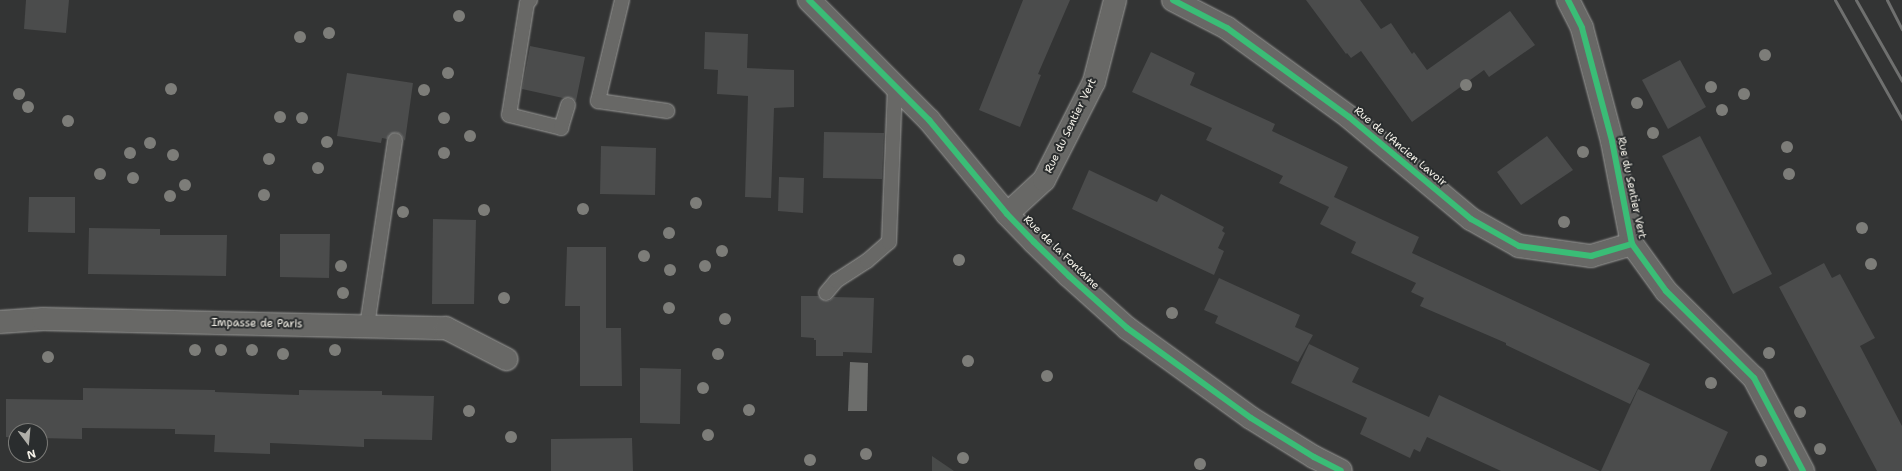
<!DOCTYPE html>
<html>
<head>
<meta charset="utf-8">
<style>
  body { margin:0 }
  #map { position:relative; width:1902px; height:471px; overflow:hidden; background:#333434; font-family:"Shantell Sans",sans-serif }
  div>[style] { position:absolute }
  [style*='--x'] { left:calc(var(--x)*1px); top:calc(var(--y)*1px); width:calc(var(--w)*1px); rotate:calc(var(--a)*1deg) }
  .green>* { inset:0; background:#484a49 }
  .water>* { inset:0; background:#6c6d6b }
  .building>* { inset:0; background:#4b4c4c }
  .roads { filter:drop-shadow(0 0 1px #9b9b99) drop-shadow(0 0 1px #9b9b99) }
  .service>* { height:14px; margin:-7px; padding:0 7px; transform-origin:7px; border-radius:7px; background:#686866 }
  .minor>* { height:22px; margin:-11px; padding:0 11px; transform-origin:11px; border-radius:11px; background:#686866 }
  .rail>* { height:3px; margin:-1.5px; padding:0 1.5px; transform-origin:1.5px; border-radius:1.5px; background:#6f706f }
  .cycleway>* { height:6px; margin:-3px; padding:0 3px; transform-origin:3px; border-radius:3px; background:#3abd76 }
  .trees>* { width:12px; height:12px; margin:-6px; border-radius:50%; background:#7d7d79 }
  span { translate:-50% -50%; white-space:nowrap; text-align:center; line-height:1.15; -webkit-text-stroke:4px #2a2d2e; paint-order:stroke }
  .street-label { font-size:11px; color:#f4f1e8 }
  .north { position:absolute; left:8px; top:423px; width:40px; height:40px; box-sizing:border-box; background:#2a2d2e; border:1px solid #7b7b78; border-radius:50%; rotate:164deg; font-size:11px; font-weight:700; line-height:16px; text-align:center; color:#f4f1e8 }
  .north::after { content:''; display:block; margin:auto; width:14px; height:18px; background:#b0afa9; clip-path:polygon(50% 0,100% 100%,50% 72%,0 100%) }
</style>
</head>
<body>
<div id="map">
  <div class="green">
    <i style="clip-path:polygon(932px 456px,954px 471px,932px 471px)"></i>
  </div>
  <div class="water">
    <i style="clip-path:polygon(850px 362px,868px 363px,867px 411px,848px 411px)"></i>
  </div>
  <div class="building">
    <i style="clip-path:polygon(26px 0,69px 0,66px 33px,24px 29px)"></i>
    <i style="clip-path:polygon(1023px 0,1070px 0,1038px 74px,1041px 75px,1020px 127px,979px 110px)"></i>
    <i style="clip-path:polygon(1306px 0,1360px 0,1381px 29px,1391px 23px,1412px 54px,1414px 52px,1427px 70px,1510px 11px,1535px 45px,1489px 77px,1484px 70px,1412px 122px,1361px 51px,1351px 58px,1347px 53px,1346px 54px)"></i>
    <i style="clip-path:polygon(705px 32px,748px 34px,747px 68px,794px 70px,794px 107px,774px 108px,771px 198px,745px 197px,748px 96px,717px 94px,718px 70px,704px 69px)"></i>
    <i style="clip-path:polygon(530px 46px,585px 57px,576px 101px,570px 97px,563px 98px,522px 89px)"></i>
    <i style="clip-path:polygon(1151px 52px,1195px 73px,1190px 85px,1275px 124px,1272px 131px,1348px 167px,1334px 197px,1419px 237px,1412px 253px,1650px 364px,1630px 404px,1506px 345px,1506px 343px,1420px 306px,1424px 298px,1411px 292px,1416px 283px,1351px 253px,1356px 242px,1320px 224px,1329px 207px,1279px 183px,1283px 176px,1206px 140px,1212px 128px,1132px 92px)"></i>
    <i style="clip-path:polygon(1680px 60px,1706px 107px,1668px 129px,1642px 80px)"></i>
    <i style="clip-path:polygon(347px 73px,413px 83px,405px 141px,401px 134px,396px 132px,389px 134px,387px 139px,382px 138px,381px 143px,337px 136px)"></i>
    <i style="clip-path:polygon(824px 132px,884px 133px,882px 179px,823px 178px)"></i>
    <i style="clip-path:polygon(1547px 136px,1573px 170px,1521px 205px,1497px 172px)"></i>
    <i style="clip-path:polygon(1700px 136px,1772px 274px,1733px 294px,1662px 156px)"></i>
    <i style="clip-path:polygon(601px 146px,656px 148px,655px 195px,600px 194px)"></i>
    <i style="clip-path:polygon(1089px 170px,1157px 202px,1161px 194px,1224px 227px,1222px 231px,1225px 233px,1218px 248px,1224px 251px,1214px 275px,1072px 209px)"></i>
    <i style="clip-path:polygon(779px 177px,804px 178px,803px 213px,778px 211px)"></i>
    <i style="clip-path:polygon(29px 197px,75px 197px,75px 233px,28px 232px)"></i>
    <i style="clip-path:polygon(433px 219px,476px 220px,474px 304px,432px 304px)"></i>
    <i style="clip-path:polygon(89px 228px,160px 229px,160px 235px,227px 235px,226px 276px,88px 274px)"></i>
    <i style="clip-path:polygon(280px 234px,330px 234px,329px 278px,280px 277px)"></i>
    <i style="clip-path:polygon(567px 247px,606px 247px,606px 328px,621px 328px,622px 386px,580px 386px,580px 306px,565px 306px)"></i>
    <i style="clip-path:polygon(1824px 263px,1832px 278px,1840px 274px,1875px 338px,1860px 346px,1902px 426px,1902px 471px,1877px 471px,1779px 287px)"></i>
    <i style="clip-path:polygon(1219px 278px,1300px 315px,1295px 327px,1313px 335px,1298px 362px,1215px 323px,1218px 316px,1204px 310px)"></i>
    <i style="clip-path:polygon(801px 296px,818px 296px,825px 301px,829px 301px,834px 297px,874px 298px,872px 353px,843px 352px,843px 356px,816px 356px,816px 340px,814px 340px,814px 338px,801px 337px)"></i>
    <i style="clip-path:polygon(1309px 344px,1359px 368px,1352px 382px,1429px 417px,1439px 395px,1600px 471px,1501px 471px,1427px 437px,1420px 452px,1414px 449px,1410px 458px,1360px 434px,1367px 418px,1291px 383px)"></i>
    <i style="clip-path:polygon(640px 368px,681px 369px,680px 424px,640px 423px)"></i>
    <i style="clip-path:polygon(83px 388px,215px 390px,215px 392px,299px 395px,299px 390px,382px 391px,382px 395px,434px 396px,432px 440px,364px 439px,364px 447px,270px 443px,270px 454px,214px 452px,215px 435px,175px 434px,175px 429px,82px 428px,82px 439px,40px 438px,40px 431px,16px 431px,16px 438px,6px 437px,6px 399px,83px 400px)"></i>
    <i style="clip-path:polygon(1638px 389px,1728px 432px,1710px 471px,1601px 471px)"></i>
    <i style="clip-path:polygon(632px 438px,633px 471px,551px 471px,551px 439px)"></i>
  </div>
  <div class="roads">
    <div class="service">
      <i style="--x:530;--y:0;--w:4;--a:135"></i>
      <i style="--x:527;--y:3;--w:113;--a:99.1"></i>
      <i style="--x:509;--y:115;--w:54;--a:14"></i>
      <i style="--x:561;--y:128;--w:24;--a:-73"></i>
      <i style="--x:622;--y:0;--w:104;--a:103.4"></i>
      <i style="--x:598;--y:101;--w:70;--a:8.2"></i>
      <i style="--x:826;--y:293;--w:16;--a:-50"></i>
      <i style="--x:836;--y:281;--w:37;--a:-33"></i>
      <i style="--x:867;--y:261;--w:29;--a:-41"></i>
      <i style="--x:889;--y:242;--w:156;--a:-87.8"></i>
      <i style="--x:367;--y:326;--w:188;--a:-81.4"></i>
    </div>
    <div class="minor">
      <i style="--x:809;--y:0;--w:170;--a:45"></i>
      <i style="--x:929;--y:120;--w:122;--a:50.3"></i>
      <i style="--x:1007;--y:214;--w:39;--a:46"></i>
      <i style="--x:1034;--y:242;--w:49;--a:44.2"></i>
      <i style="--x:1069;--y:276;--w:78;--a:41.9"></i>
      <i style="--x:1127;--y:328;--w:153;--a:36"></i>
      <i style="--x:1251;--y:418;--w:74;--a:31.8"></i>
      <i style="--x:1314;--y:457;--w:30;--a:27"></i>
      <i style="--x:1173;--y:0;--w:61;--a:27.4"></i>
      <i style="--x:1227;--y:28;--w:151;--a:36.1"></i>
      <i style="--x:1349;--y:117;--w:159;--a:39.9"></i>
      <i style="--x:1471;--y:219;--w:55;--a:29.4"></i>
      <i style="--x:1519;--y:246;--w:73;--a:7.9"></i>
      <i style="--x:1591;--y:256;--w:43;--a:-16.3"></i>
      <i style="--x:1568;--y:0;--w:31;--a:63"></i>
      <i style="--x:1582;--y:28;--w:117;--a:75.1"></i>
      <i style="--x:1612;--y:141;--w:105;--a:79"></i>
      <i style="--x:1632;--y:244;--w:58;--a:54.1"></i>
      <i style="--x:1666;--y:291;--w:124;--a:44.7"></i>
      <i style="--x:1754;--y:378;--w:105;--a:62.2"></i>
      <i style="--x:1007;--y:214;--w:50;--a:-42.6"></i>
      <i style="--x:1044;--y:180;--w:110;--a:-63"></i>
      <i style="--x:1094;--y:82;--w:85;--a:-75.6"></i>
      <i style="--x:0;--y:322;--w:43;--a:-4"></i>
      <i style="--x:43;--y:319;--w:403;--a:1.3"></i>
      <i style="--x:446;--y:328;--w:68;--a:27.3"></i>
    </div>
  </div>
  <div class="rail">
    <i style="--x:1835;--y:0;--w:137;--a:60.6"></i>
    <i style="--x:1856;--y:0;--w:93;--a:60.4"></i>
    <i style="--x:1887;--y:0;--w:33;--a:63"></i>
  </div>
  <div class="cycleway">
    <i style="--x:809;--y:0;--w:170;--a:45"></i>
    <i style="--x:929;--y:120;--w:122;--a:50.3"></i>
    <i style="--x:1007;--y:214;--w:39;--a:46"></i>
    <i style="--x:1034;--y:242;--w:49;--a:44.2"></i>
    <i style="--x:1069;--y:276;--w:78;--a:41.9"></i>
    <i style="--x:1127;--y:328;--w:153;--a:36"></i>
    <i style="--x:1251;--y:418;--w:74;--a:31.8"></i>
    <i style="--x:1314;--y:457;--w:30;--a:27"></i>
    <i style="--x:1173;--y:0;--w:61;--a:27.4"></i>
    <i style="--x:1227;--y:28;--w:151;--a:36.1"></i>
    <i style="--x:1349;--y:117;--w:159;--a:39.9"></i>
    <i style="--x:1471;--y:219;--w:55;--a:29.4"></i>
    <i style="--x:1519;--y:246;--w:73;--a:7.9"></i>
    <i style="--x:1591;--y:256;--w:43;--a:-16.3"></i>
    <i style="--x:1568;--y:0;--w:31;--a:63"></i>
    <i style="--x:1582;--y:28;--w:117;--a:75.1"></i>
    <i style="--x:1612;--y:141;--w:105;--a:79"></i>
    <i style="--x:1632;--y:244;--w:58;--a:54.1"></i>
    <i style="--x:1666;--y:291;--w:124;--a:44.7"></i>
    <i style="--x:1754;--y:378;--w:105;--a:62.2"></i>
  </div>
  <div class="trees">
    <i style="left:459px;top:16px"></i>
    <i style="left:329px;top:33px"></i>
    <i style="left:300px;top:37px"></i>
    <i style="left:1765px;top:55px"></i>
    <i style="left:448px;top:73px"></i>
    <i style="left:1466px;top:85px"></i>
    <i style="left:1711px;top:87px"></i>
    <i style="left:171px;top:89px"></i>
    <i style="left:424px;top:90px"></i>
    <i style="left:19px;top:94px"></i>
    <i style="left:1744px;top:94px"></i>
    <i style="left:1637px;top:103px"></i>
    <i style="left:28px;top:107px"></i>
    <i style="left:1722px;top:110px"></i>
    <i style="left:280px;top:117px"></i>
    <i style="left:302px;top:118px"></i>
    <i style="left:444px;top:118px"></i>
    <i style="left:68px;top:121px"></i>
    <i style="left:1653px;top:133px"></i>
    <i style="left:470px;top:136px"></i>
    <i style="left:327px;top:142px"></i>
    <i style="left:150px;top:143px"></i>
    <i style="left:1787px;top:147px"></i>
    <i style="left:1583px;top:152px"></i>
    <i style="left:130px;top:153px"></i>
    <i style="left:444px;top:153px"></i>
    <i style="left:173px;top:155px"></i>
    <i style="left:269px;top:159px"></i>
    <i style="left:318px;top:168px"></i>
    <i style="left:100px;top:174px"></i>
    <i style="left:1789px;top:174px"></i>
    <i style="left:133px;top:178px"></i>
    <i style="left:185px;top:185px"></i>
    <i style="left:264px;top:195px"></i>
    <i style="left:170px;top:196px"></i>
    <i style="left:696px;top:203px"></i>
    <i style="left:583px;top:209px"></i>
    <i style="left:484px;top:210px"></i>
    <i style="left:403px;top:212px"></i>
    <i style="left:1564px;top:222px"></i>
    <i style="left:1862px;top:228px"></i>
    <i style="left:669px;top:233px"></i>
    <i style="left:722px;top:251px"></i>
    <i style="left:644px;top:256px"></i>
    <i style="left:959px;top:260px"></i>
    <i style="left:1871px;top:264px"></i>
    <i style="left:341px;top:266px"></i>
    <i style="left:705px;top:266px"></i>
    <i style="left:670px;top:270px"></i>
    <i style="left:343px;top:293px"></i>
    <i style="left:504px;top:298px"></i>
    <i style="left:669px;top:308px"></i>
    <i style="left:1172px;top:313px"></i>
    <i style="left:725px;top:319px"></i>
    <i style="left:195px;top:350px"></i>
    <i style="left:221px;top:350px"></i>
    <i style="left:252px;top:350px"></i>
    <i style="left:335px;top:350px"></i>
    <i style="left:1769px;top:353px"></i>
    <i style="left:283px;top:354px"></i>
    <i style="left:718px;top:354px"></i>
    <i style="left:48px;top:357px"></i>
    <i style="left:968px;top:361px"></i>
    <i style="left:1047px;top:376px"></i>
    <i style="left:1711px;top:383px"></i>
    <i style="left:703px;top:388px"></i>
    <i style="left:749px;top:410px"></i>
    <i style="left:469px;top:411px"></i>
    <i style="left:1800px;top:412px"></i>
    <i style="left:708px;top:435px"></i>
    <i style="left:511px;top:437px"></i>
    <i style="left:1820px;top:449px"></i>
    <i style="left:866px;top:454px"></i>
    <i style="left:963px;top:458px"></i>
    <i style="left:810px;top:460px"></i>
    <i style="left:1761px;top:461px"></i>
    <i style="left:1200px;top:464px"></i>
  </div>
  <div class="street-label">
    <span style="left:1071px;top:126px;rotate:-64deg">Rue du Sentier Vert</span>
    <span style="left:1400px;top:147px;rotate:40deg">Rue de l'Ancien Lavoir</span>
    <span style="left:1631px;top:188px;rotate:78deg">Rue du Sentier Vert</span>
    <span style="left:1061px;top:253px;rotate:44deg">Rue de la Fontaine</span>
    <span style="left:257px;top:324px;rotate:1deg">Impasse de Paris</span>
  </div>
  <div class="north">N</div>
</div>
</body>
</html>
